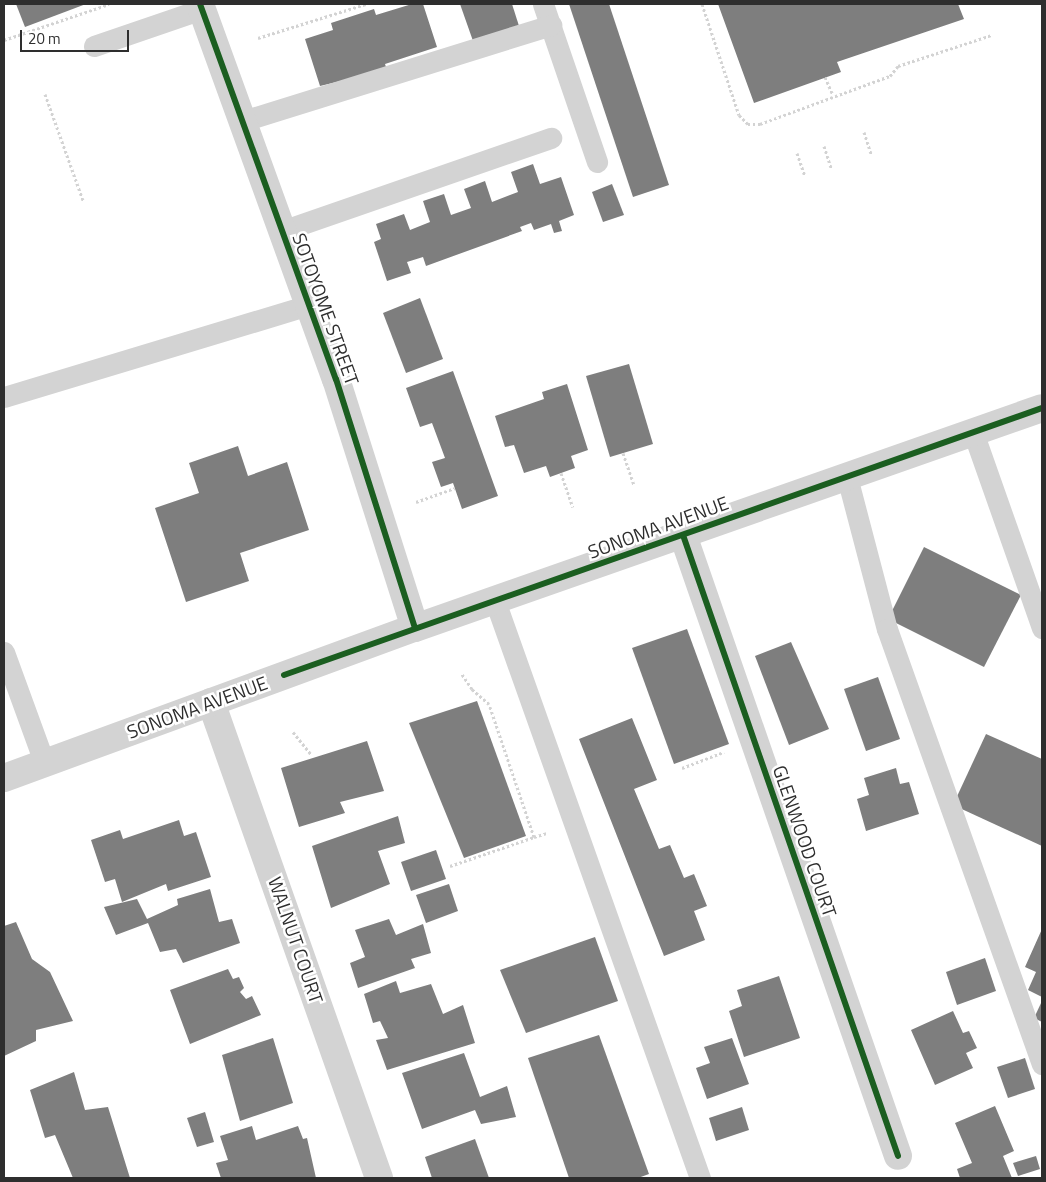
<!DOCTYPE html>
<html>
<head>
<meta charset="utf-8">
<style>
  body { margin:0 }
  #map { position:relative; width:1046px; height:1182px; overflow:hidden; background:#fff; font-family:"Titillium Web",sans-serif }
  div>[style] { position:absolute }
  [style*='--x'] { left:calc(var(--x)*1px); top:calc(var(--y)*1px); width:calc(var(--w)*1px); rotate:calc(var(--a)*1deg) }
  .building>* { inset:0; background:#7e7e7e }
  .path>* { height:3px; margin-top:-1.5px; transform-origin:0; background:repeating-linear-gradient(90deg,#d3d3d3 0 2.5px,transparent 0 5px) }
  .service>* { height:21px; margin:-10.5px; padding:0 10.5px; transform-origin:10.5px; border-radius:10.5px; background:#d3d3d3 }
  .minor>* { height:28px; margin:-14px; padding:0 14px; transform-origin:14px; border-radius:14px; background:#d3d3d3 }
  .tertiary>* { height:28px; margin:-14px; padding:0 14px; transform-origin:14px; border-radius:14px; background:#d3d3d3 }
  .cycleway>* { height:6px; margin:-3px; padding:0 3px; transform-origin:3px; border-radius:3px; background:#1b5e20 }
  span { translate:-50% -50%; white-space:nowrap; text-align:center; line-height:1.15; -webkit-text-stroke:5px #fff; paint-order:stroke }
  .street-label { font-size:19px; color:#2e2e2e }
  .frame { position:absolute; inset:0; border:5px solid #2e2e2e; pointer-events:none }
  .scale { position:absolute; left:20px; top:30px; width:109px; height:22px; box-sizing:border-box; border:2px solid #2e2e2e; border-top:0; padding-left:6px; font-size:15px; line-height:18px; white-space:nowrap; color:#2e2e2e; -webkit-text-stroke:4px #fff; paint-order:stroke }
</style>
</head>
<body>
<div id="map">
  <div class="building">
    <i style="clip-path:polygon(16px 4px,86px 4px,25px 27px)"></i>
    <i style="clip-path:polygon(412px 4px,423px 4px,437px 47px,385px 64px,387px 70px,320px 86px,305px 39px,333px 30px,331px 23px,374px 9px,376px 15px)"></i>
    <i style="clip-path:polygon(460px 4px,512px 4px,519px 26px,473px 41px)"></i>
    <i style="clip-path:polygon(569px 4px,609px 4px,669px 185px,633px 197px)"></i>
    <i style="clip-path:polygon(718px 4px,958px 4px,964px 19px,837px 62px,841px 72px,754px 103px)"></i>
    <i style="clip-path:polygon(533px 164px,540px 184px,561px 177px,574px 215px,559px 221px,562px 231px,554px 233px,551px 224px,534px 230px,531px 223px,520px 227px,522px 231px,426px 266px,423px 257px,407px 262px,411px 273px,387px 281px,374px 242px,381px 239px,376px 224px,404px 214px,410px 230px,430px 222px,423px 201px,444px 194px,451px 215px,471px 208px,464px 189px,485px 181px,492px 202px,518px 192px,511px 172px)"></i>
    <i style="clip-path:polygon(612px 184px,624px 215px,603px 222px,592px 192px)"></i>
    <i style="clip-path:polygon(420px 298px,443px 359px,406px 373px,383px 313px)"></i>
    <i style="clip-path:polygon(629px 364px,653px 444px,610px 457px,586px 376px)"></i>
    <i style="clip-path:polygon(453px 371px,498px 496px,462px 509px,453px 483px,441px 487px,432px 462px,445px 458px,432px 423px,420px 427px,406px 388px)"></i>
    <i style="clip-path:polygon(567px 384px,588px 450px,571px 456px,575px 468px,550px 477px,546px 466px,524px 473px,514px 445px,505px 447px,495px 416px,544px 399px,542px 392px)"></i>
    <i style="clip-path:polygon(238px 446px,248px 476px,287px 462px,309px 530px,240px 553px,249px 581px,186px 602px,155px 508px,199px 493px,189px 463px)"></i>
    <i style="clip-path:polygon(924px 547px,1021px 595px,984px 667px,888px 619px)"></i>
    <i style="clip-path:polygon(687px 629px,729px 744px,674px 764px,632px 648px)"></i>
    <i style="clip-path:polygon(791px 642px,829px 729px,789px 745px,755px 656px)"></i>
    <i style="clip-path:polygon(878px 677px,900px 739px,866px 751px,844px 689px)"></i>
    <i style="clip-path:polygon(477px 701px,526px 836px,464px 858px,409px 723px)"></i>
    <i style="clip-path:polygon(632px 718px,657px 780px,634px 789px,659px 849px,670px 845px,684px 878px,694px 874px,707px 906px,694px 911px,705px 940px,664px 956px,579px 739px)"></i>
    <i style="clip-path:polygon(986px 734px,1042px 759px,1042px 846px,953px 805px)"></i>
    <i style="clip-path:polygon(367px 741px,384px 791px,340px 802px,345px 813px,299px 827px,281px 768px)"></i>
    <i style="clip-path:polygon(896px 768px,900px 784px,909px 782px,919px 814px,866px 831px,857px 799px,869px 795px,864px 778px)"></i>
    <i style="clip-path:polygon(398px 816px,405px 843px,378px 851px,390px 884px,331px 908px,312px 846px)"></i>
    <i style="clip-path:polygon(179px 820px,184px 836px,196px 832px,211px 877px,168px 891px,166px 884px,122px 902px,115px 879px,105px 882px,91px 840px,120px 830px,123px 839px)"></i>
    <i style="clip-path:polygon(436px 850px,446px 879px,411px 891px,401px 862px)"></i>
    <i style="clip-path:polygon(449px 884px,458px 911px,426px 923px,416px 895px)"></i>
    <i style="clip-path:polygon(210px 889px,219px 922px,232px 919px,240px 943px,183px 963px,176px 949px,160px 952px,148px 923px,116px 935px,104px 907px,137px 899px,147px 919px,178px 905px,177px 899px)"></i>
    <i style="clip-path:polygon(389px 919px,396px 935px,423px 924px,431px 953px,411px 959px,415px 968px,358px 988px,350px 963px,365px 957px,355px 930px)"></i>
    <i style="clip-path:polygon(16px 922px,32px 959px,50px 972px,73px 1021px,36px 1030px,36px 1041px,4px 1056px,4px 926px)"></i>
    <i style="clip-path:polygon(1042px 929px,1042px 997px,1028px 990px,1036px 972px,1025px 967px)"></i>
    <i style="clip-path:polygon(595px 937px,618px 1001px,526px 1033px,500px 970px)"></i>
    <i style="clip-path:polygon(985px 958px,996px 991px,957px 1005px,946px 972px)"></i>
    <i style="clip-path:polygon(228px 969px,233px 979px,239px 977px,244px 988px,240px 992px,246px 999px,252px 996px,261px 1015px,190px 1044px,170px 990px)"></i>
    <i style="clip-path:polygon(779px 976px,800px 1038px,744px 1057px,729px 1011px,742px 1006px,737px 990px)"></i>
    <i style="clip-path:polygon(396px 981px,400px 993px,431px 984px,443px 1014px,463px 1005px,475px 1043px,387px 1070px,376px 1040px,388px 1038px,380px 1021px,373px 1023px,364px 994px)"></i>
    <i style="clip-path:polygon(1042px 1001px,1042px 1022px,1034px 1018px)"></i>
    <i style="clip-path:polygon(953px 1011px,963px 1033px,969px 1031px,977px 1048px,966px 1053px,973px 1068px,935px 1085px,911px 1030px)"></i>
    <i style="clip-path:polygon(599px 1035px,649px 1174px,638px 1178px,569px 1178px,528px 1058px)"></i>
    <i style="clip-path:polygon(273px 1038px,293px 1103px,240px 1121px,222px 1055px)"></i>
    <i style="clip-path:polygon(732px 1038px,749px 1084px,707px 1099px,696px 1068px,710px 1063px,704px 1047px)"></i>
    <i style="clip-path:polygon(464px 1053px,480px 1097px,507px 1086px,516px 1117px,481px 1124px,475px 1110px,422px 1129px,402px 1073px)"></i>
    <i style="clip-path:polygon(1025px 1058px,1035px 1089px,1008px 1098px,997px 1067px)"></i>
    <i style="clip-path:polygon(74px 1072px,85px 1110px,108px 1107px,130px 1178px,73px 1178px,55px 1135px,45px 1138px,30px 1090px)"></i>
    <i style="clip-path:polygon(995px 1106px,1014px 1151px,1003px 1156px,1012px 1178px,960px 1178px,957px 1169px,972px 1163px,955px 1123px)"></i>
    <i style="clip-path:polygon(742px 1107px,749px 1130px,716px 1141px,709px 1118px)"></i>
    <i style="clip-path:polygon(205px 1112px,214px 1142px,197px 1147px,187px 1118px)"></i>
    <i style="clip-path:polygon(252px 1126px,256px 1140px,298px 1126px,303px 1139px,307px 1138px,316px 1178px,221px 1178px,216px 1163px,228px 1160px,220px 1136px)"></i>
    <i style="clip-path:polygon(475px 1139px,489px 1178px,432px 1178px,425px 1157px)"></i>
    <i style="clip-path:polygon(1036px 1156px,1040px 1169px,1018px 1176px,1013px 1163px)"></i>
  </div>
  <div class="path">
    <i style="--x:702;--y:4;--w:117;--a:71.6"></i>
    <i style="--x:739;--y:115;--w:13;--a:45"></i>
    <i style="--x:748;--y:124;--w:12;--a:0"></i>
    <i style="--x:760;--y:124;--w:139;--a:-20.3"></i>
    <i style="--x:890;--y:76;--w:13;--a:-51"></i>
    <i style="--x:898;--y:66;--w:99;--a:-18.3"></i>
    <i style="--x:258;--y:38;--w:113;--a:-17.5"></i>
    <i style="--x:4;--y:40;--w:111;--a:-18.9"></i>
    <i style="--x:825;--y:77;--w:20;--a:66"></i>
    <i style="--x:45;--y:94;--w:113;--a:70.3"></i>
    <i style="--x:864;--y:132;--w:23;--a:72"></i>
    <i style="--x:824;--y:146;--w:23;--a:72"></i>
    <i style="--x:797;--y:153;--w:24;--a:71"></i>
    <i style="--x:623;--y:453;--w:34;--a:71"></i>
    <i style="--x:561;--y:473;--w:36;--a:71"></i>
    <i style="--x:416;--y:502;--w:41;--a:-19.7"></i>
    <i style="--x:293;--y:732;--w:28;--a:51"></i>
    <i style="--x:682;--y:768;--w:45;--a:-20.9"></i>
    <i style="--x:534;--y:837;--w:14;--a:-17"></i>
    <i style="--x:450;--y:866;--w:89;--a:-19"></i>
    <i style="--x:534;--y:837;--w:140;--a:-108.7"></i>
    <i style="--x:489;--y:704;--w:23;--a:-139"></i>
    <i style="--x:472;--y:689;--w:18;--a:-124"></i>
  </div>
  <div class="service">
    <i style="--x:543;--y:4;--w:167;--a:71.1"></i>
    <i style="--x:94;--y:46;--w:114;--a:-18.9"></i>
    <i style="--x:243;--y:121;--w:323;--a:-17.3"></i>
    <i style="--x:282;--y:231;--w:285;--a:-19.1"></i>
    <i style="--x:4;--y:397;--w:319;--a:-16.8"></i>
    <i style="--x:973;--y:432;--w:208;--a:70.6"></i>
    <i style="--x:847;--y:477;--w:157;--a:75.3"></i>
    <i style="--x:887;--y:629;--w:462;--a:70.4"></i>
    <i style="--x:495;--y:601;--w:612;--a:70.44"></i>
    <i style="--x:4;--y:652;--w:117;--a:70"></i>
  </div>
  <div class="minor">
    <i style="--x:200;--y:4;--w:399;--a:70.1"></i>
    <i style="--x:336;--y:379;--w:261;--a:72.4"></i>
    <i style="--x:683;--y:535;--w:657;--a:70.9"></i>
    <i style="--x:211;--y:702;--w:505;--a:70.56"></i>
  </div>
  <div class="tertiary">
    <i style="--x:4;--y:778;--w:438;--a:-20.1"></i>
    <i style="--x:415;--y:628;--w:664;--a:-19.33"></i>
  </div>
  <div class="cycleway">
    <i style="--x:200;--y:4;--w:399;--a:70.1"></i>
    <i style="--x:336;--y:379;--w:261;--a:72.4"></i>
    <i style="--x:683;--y:535;--w:657;--a:70.9"></i>
    <i style="--x:284;--y:675;--w:804;--a:-19.4"></i>
  </div>
  <div class="street-label">
    <span style="left:326px;top:309px;rotate:70deg">SOTOYOME STREET</span>
    <span style="left:658px;top:527px;rotate:-20deg">SONOMA AVENUE</span>
    <span style="left:197px;top:707px;rotate:-20deg">SONOMA AVENUE</span>
    <span style="left:805px;top:841px;rotate:71deg">GLENWOOD COURT</span>
    <span style="left:296px;top:940px;rotate:71deg">WALNUT COURT</span>
  </div>
  <div class="frame"></div>
  <div class="scale">20 m</div>
</div>
</body>
</html>
